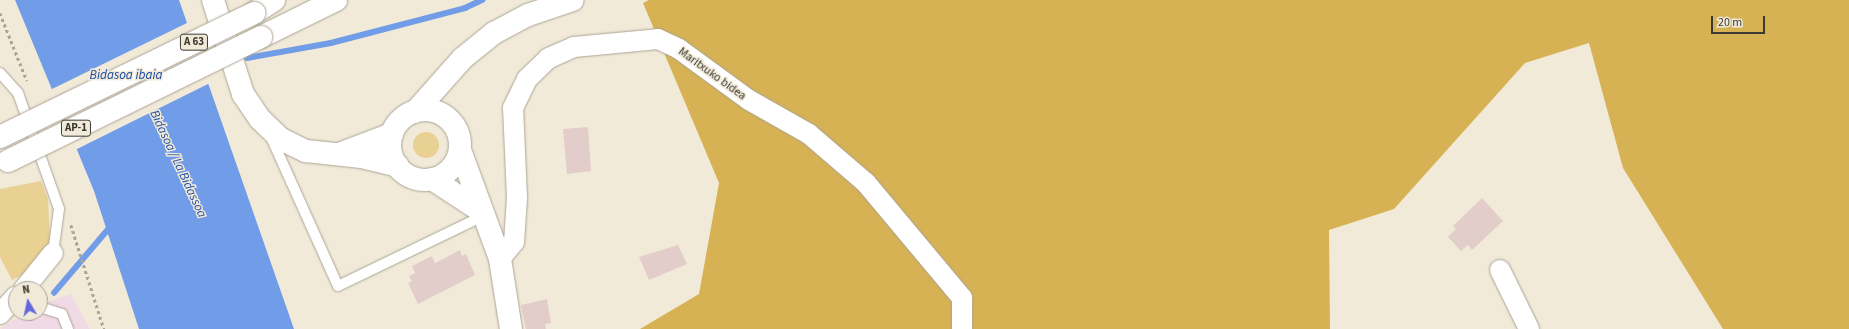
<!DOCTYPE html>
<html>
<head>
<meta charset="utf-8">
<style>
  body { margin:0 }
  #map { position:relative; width:1849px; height:329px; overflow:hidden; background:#f2ead9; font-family:"Source Sans 3",sans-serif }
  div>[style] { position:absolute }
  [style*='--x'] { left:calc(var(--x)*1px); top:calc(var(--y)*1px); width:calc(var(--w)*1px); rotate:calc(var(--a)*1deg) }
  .industrial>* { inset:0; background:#f0dae6 }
  .green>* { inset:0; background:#e9d093 }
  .round { border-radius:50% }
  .forest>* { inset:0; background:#d7b254 }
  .water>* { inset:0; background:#719ce7 }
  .pier>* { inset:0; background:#f2ead9 }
  .stream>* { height:5.5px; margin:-2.75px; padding:0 2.75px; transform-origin:2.75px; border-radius:2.75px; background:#719ce7 }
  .building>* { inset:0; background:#e2cdca }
  .path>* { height:2.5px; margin-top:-1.25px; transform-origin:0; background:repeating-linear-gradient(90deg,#a9a497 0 3px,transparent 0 6px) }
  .roads { filter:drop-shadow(0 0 1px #aca595) drop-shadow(0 0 1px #aca595) }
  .lane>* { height:10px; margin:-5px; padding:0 5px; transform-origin:5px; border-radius:5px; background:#fff }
  .street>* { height:20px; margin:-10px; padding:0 10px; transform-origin:10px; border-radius:10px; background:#fff }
  .secondary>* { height:22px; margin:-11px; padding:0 11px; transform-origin:11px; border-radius:11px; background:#fff }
  .secondary>.ring { margin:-11px; padding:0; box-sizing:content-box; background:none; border:22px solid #fff; border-radius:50% }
  .highway>* { height:22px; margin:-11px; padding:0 11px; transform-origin:11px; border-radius:11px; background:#fff }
  .bridges { filter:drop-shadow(0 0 1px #aca595) drop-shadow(0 0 1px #aca595) }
  .highway-bridge>* { height:22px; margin:-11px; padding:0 11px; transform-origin:11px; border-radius:11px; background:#fff }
  span { translate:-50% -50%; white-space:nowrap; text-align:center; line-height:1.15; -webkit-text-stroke:3px #f2ead9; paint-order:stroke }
  .shield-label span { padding:1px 3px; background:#f2ead9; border:1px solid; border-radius:3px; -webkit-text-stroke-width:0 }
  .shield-label { font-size:11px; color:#3b3932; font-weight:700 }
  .street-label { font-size:12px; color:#3b3932 }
  .water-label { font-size:13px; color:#1b4ca3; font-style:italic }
  .north { position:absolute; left:8px; top:281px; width:40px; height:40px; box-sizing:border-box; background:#f2ead9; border:1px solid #a9a396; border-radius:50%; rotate:351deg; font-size:11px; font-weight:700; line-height:16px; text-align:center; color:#3b3932 }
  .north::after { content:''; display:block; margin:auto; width:14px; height:18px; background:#6367df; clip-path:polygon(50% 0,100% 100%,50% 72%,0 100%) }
  .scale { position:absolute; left:1711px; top:16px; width:54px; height:18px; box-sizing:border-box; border:2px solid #3b3932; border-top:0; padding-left:5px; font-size:12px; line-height:14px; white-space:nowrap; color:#3b3932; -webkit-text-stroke:3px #f2ead9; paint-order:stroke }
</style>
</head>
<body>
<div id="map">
  <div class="industrial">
    <i style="clip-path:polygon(71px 294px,90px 329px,0 329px,24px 313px,40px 313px,40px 304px)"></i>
  </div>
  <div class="green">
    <i class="round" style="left:413px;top:132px;width:26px;height:26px"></i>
    <i style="clip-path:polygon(41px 181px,48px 199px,50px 239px,44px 256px,28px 272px,12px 280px,0 257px,0 189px)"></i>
  </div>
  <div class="forest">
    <i style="clip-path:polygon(649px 0,1849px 0,1849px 329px,1723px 329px,1623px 168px,1589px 43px,1525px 63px,1394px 209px,1329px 230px,1330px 329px,640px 329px,699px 294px,719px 183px,643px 3px)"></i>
  </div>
  <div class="water">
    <i style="clip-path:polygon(15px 0,179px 0,294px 329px,139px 329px,94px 191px)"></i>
  </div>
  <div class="pier">
    <i style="clip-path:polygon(189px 22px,210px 83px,75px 150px,50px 90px)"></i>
  </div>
  <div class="stream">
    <i style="--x:247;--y:58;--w:85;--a:-10.1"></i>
    <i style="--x:331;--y:43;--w:138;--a:-14.6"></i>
    <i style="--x:465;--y:8;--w:19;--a:-25"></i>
    <i style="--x:54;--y:293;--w:88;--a:-49.6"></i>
  </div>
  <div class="building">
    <i style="clip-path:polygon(588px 127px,591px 171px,567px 174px,563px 129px)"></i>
    <i style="clip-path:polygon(1482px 198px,1503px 221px,1472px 250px,1468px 245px,1461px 251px,1448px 237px,1456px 229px,1453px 226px)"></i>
    <i style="clip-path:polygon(678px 245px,687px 264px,649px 280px,639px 257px)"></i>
    <i style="clip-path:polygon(460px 250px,462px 256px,466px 254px,475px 275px,418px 304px,408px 283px,412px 281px,409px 276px,415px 273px,412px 266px,432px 256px,435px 263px)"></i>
    <i style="clip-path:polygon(547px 299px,551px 323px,545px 324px,546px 329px,526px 329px,521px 305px)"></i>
  </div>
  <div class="path">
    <i style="--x:0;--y:13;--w:73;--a:68.3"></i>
    <i style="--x:71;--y:225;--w:109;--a:72.4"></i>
  </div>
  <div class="roads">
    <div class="lane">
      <i style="--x:0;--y:73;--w:27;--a:48"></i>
      <i style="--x:18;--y:93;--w:123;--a:70.5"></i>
      <i style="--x:59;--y:209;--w:44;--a:97.8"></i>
      <i style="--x:271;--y:137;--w:163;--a:65.8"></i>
      <i style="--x:338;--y:286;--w:161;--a:-25.8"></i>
      <i style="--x:40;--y:307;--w:23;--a:18"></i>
      <i style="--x:62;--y:314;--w:16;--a:68"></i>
    </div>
    <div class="street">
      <i style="--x:500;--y:259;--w:22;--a:-51"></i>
      <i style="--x:514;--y:242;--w:44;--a:-86.1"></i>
      <i style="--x:517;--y:198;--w:90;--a:-92.5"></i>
      <i style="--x:513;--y:108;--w:32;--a:-64"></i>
      <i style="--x:527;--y:79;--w:30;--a:-44"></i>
      <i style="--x:549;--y:58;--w:27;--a:-24"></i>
      <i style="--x:574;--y:47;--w:84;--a:-5.4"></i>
      <i style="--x:658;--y:39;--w:23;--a:25"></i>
      <i style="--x:679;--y:49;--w:87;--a:36.1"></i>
      <i style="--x:749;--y:100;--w:69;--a:29.5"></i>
      <i style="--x:809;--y:134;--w:75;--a:40.7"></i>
      <i style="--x:866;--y:183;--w:150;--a:50.1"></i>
      <i style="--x:962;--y:298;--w:31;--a:90"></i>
      <i style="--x:1500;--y:270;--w:66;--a:63.8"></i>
      <i style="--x:24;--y:289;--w:46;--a:-51.1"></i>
      <i style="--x:0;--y:314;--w:24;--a:-48"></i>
    </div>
    <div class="secondary">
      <i style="--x:213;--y:0;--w:99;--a:72.3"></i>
      <i style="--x:243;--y:94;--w:30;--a:56"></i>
      <i style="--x:260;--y:119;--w:29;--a:44"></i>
      <i style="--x:281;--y:139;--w:28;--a:26"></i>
      <i style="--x:306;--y:151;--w:56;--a:6.1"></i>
      <i style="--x:362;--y:157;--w:37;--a:14"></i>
      <i class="ring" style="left:390px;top:110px;width:48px;height:48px"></i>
      <i style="--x:415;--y:112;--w:72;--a:-48.4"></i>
      <i style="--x:463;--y:58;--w:40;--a:-39"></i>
      <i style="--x:494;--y:33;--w:38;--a:-28"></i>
      <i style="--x:528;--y:15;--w:47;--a:-18.4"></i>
      <i style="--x:460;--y:150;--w:116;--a:69.8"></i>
      <i style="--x:500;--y:259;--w:71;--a:81.1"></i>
      <i style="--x:339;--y:154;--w:57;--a:-20.7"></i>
      <i style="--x:432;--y:179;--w:59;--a:33.1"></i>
    </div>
    <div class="highway">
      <i style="--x:254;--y:13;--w:24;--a:-33"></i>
      <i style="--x:261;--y:37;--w:84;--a:-26.3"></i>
    </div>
  </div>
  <div class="bridges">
    <div class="highway-bridge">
      <i style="--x:0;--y:137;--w:283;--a:-26"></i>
      <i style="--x:8;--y:161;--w:282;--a:-26.1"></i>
    </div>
  </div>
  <div class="shield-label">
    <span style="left:194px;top:42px">A 63</span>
    <span style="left:76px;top:128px">AP-1</span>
  </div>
  <div class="street-label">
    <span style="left:712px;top:74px;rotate:36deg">Maritxuko bidea</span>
  </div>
  <div class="water-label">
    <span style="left:126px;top:75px">Bidasoa ibaia</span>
    <span style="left:178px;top:164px;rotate:65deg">Bidasoa / La Bidassoa</span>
  </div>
  <div class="north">N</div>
  <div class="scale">20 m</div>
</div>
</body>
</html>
